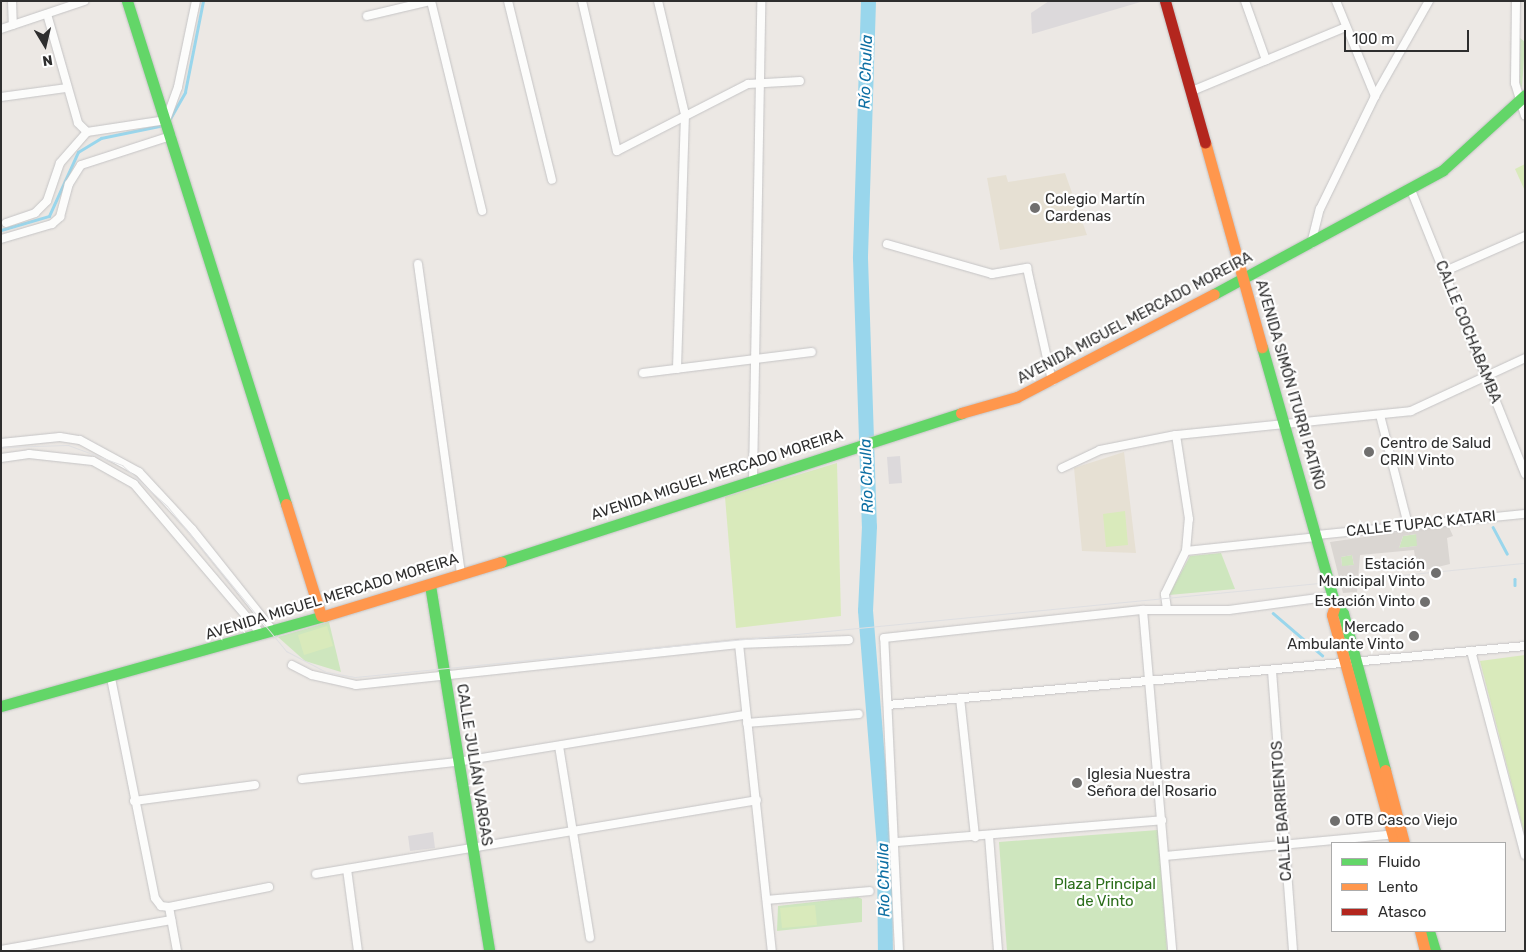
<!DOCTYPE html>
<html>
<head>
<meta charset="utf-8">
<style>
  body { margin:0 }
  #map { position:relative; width:1526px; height:952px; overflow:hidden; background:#ece8e4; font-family:Rubik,sans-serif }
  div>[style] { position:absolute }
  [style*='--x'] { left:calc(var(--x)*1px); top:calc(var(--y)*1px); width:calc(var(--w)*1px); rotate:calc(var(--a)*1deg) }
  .industrial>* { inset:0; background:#dcd9db }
  .education>* { inset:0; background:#e6e0d3 }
  .green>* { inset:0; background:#cee6be }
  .pitch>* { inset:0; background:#d9eabb }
  .plaza>* { inset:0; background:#dad6d2 }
  .stream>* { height:2.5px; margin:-1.25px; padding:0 1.25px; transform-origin:1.25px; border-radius:1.25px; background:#99d6ec }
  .river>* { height:15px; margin:-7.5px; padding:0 7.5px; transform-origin:7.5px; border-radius:7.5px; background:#99d6ec }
  .roads { filter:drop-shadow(0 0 1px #c5c4c5) drop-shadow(0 0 1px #c5c4c5) }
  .street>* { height:8px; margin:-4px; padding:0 4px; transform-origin:4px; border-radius:4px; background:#fcfcfb }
  .fast>* { height:11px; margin:-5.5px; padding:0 5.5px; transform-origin:5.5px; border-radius:5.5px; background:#63d668 }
  .slow>* { height:11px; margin:-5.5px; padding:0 5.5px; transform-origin:5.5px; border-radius:5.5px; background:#ff974d }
  .jam>* { height:11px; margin:-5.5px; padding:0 5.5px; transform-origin:5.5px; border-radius:5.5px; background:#b3261e }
  .tram>* { height:1px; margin:-0.5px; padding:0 0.5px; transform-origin:0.5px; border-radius:0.5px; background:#dfdfe1 }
  .dots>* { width:14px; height:14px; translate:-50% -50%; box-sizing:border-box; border:2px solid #fff; border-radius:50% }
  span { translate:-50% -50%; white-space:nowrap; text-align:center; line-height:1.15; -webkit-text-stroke:4.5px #fff; paint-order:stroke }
  .poi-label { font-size:15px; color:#2e2e2e }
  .left { translate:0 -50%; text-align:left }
  .right { translate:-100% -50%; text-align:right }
  .street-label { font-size:15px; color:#2e2e2e }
  .park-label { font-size:15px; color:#2c6e1b }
  .water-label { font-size:16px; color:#0d6fa3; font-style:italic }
  .frame { position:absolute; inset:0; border:2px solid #2e2e2e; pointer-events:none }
  .legend { position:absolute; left:1331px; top:842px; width:175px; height:90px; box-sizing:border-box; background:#fff; border:1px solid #ababab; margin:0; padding:6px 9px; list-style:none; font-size:15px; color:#2e2e2e }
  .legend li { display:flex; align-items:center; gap:10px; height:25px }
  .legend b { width:25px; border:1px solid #ababab }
  .north { position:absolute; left:20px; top:20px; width:50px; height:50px; -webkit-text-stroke:4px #fff; paint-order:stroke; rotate:171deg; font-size:14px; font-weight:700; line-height:20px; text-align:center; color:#2e2e2e }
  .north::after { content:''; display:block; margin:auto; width:18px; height:22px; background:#2e2e2e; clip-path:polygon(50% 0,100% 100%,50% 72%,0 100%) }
  .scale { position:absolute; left:1344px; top:30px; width:125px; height:22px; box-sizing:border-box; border:2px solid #2e2e2e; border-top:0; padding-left:6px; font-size:15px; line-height:18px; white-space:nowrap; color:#2e2e2e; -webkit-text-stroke:4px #fff; paint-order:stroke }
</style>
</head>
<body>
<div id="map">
  <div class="industrial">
    <i style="clip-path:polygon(1049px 1px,1144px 1px,1032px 34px,1031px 13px)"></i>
    <i style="clip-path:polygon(900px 456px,902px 483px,889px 484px,887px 457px)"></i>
    <i style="clip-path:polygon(433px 832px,435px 848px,410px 851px,408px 836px)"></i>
  </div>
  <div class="education">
    <i style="clip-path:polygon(1065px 173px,1087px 235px,1000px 250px,987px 178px,1006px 175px,1008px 182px)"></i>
    <i style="clip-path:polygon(1124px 452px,1136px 553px,1082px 551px,1074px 468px)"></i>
  </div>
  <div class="green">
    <i style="clip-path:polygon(1520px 38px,1525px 42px,1522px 88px,1520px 84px)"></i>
    <i style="clip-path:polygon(1417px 534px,1418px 546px,1399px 548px,1403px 536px)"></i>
    <i style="clip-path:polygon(1221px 553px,1235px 589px,1169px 595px,1190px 556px)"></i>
    <i style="clip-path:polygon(1352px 555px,1354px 565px,1342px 567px,1341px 557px)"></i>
    <i style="clip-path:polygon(329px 622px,341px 672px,305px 661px,278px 637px)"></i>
    <i style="clip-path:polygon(1158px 830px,1167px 951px,1007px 951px,999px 842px)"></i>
    <i style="clip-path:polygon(858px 897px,862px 899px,862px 922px,777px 931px,778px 906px)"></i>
  </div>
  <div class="pitch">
    <i style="clip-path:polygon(1525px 164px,1525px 191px,1515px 169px)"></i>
    <i style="clip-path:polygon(837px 463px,841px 616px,736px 628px,725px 497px)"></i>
    <i style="clip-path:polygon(1125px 511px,1128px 545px,1106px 547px,1103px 514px)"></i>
    <i style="clip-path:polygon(327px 626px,333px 646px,304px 655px,298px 635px)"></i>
    <i style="clip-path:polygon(1525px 655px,1525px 836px,1480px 661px)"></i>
    <i style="clip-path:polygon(815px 905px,817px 925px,782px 928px,780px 908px)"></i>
  </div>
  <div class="plaza">
    <i style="clip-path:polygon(evenodd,1448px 525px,1453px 536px,1447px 538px,1450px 564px,1417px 572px,1414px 550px,1360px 555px,1357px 592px,1343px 593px,1330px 542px,1448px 525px,1416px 534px,1417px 546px,1399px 548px,1403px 536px,1416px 534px,1448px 525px,1352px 555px,1354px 565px,1342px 566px,1341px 557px,1352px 555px)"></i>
  </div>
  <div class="stream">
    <i style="--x:168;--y:122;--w:34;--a:-60"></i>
    <i style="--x:185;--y:92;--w:93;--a:-78.8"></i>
    <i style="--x:1;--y:230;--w:50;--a:-16.3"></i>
    <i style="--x:49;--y:216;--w:70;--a:-65.6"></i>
    <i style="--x:78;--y:152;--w:27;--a:-31"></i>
    <i style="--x:101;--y:138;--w:64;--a:-11.7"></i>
    <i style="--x:1493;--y:527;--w:30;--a:62"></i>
    <i style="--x:1515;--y:579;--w:6;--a:90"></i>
    <i style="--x:1273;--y:613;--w:65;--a:40.6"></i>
  </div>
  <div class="river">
    <i style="--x:868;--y:1;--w:257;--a:91.8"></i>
    <i style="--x:860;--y:258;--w:268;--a:88.1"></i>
    <i style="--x:869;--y:526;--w:84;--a:92.7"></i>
    <i style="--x:865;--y:610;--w:236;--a:85.4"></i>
    <i style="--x:884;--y:845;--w:106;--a:89.5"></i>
  </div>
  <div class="roads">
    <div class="street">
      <i style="--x:12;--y:1;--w:24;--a:88"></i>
      <i style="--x:431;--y:1;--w:216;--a:76.3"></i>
      <i style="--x:508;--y:1;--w:184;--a:76.2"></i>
      <i style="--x:582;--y:1;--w:154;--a:76.9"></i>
      <i style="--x:617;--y:151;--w:147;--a:-27.1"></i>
      <i style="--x:748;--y:84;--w:52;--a:-3.3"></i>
      <i style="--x:658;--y:1;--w:116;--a:76.6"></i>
      <i style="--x:685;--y:114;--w:255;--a:91.8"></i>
      <i style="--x:1245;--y:1;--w:63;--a:70.4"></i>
      <i style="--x:1336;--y:1;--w:103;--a:67.7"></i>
      <i style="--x:1516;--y:1;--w:82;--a:90.7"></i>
      <i style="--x:1515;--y:83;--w:34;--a:73"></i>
      <i style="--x:47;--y:14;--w:113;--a:74.1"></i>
      <i style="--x:78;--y:123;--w:13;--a:45"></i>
      <i style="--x:87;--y:132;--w:80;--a:-8.6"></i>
      <i style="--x:166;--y:120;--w:35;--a:-70"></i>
      <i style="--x:178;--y:87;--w:88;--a:-78.2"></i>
      <i style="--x:367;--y:16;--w:65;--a:-13.4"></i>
      <i style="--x:1;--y:29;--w:88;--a:-18.6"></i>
      <i style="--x:1192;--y:91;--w:167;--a:-22.6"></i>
      <i style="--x:1;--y:97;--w:67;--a:-7.8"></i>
      <i style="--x:1411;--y:190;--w:306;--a:68.1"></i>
      <i style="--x:6;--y:223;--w:31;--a:-19"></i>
      <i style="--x:35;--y:213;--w:17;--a:-45"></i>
      <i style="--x:47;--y:201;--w:40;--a:-71.1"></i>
      <i style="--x:60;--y:163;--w:41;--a:-48.9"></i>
      <i style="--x:1;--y:239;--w:53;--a:-16.4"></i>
      <i style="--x:52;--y:224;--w:11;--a:-41"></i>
      <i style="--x:60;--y:217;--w:34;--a:-75"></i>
      <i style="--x:69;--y:184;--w:22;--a:-58"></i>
      <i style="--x:81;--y:165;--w:95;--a:-17.9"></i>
      <i style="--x:887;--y:244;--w:109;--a:15.9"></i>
      <i style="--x:992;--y:274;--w:36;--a:-10"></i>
      <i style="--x:1027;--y:268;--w:116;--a:77.5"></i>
      <i style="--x:1311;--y:244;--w:36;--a:-76"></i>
      <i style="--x:1320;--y:209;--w:126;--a:-64"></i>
      <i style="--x:1375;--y:96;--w:109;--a:-60.4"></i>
      <i style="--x:418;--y:264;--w:314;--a:82.1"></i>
      <i style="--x:1443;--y:272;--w:90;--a:-23.7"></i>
      <i style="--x:643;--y:373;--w:170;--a:-7.1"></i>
      <i style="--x:1380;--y:415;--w:114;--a:75.7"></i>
      <i style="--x:1;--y:443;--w:59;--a:-5.8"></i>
      <i style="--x:60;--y:437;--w:20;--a:9"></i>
      <i style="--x:80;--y:440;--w:67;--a:28.5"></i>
      <i style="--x:139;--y:472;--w:78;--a:47.1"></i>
      <i style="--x:192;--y:529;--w:132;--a:51.5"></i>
      <i style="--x:1;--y:458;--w:28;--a:-8"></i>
      <i style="--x:29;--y:454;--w:64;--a:6.2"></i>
      <i style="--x:93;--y:461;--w:47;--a:29.3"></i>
      <i style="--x:134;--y:484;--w:198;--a:49.7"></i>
      <i style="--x:1062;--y:468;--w:42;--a:-25.3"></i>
      <i style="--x:1100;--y:450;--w:77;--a:-11.2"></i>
      <i style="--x:1176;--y:435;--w:236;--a:-5.8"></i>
      <i style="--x:1411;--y:411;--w:126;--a:-24.9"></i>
      <i style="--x:753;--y:479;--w:478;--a:-89"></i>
      <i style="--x:1317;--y:535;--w:209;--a:-5.8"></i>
      <i style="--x:1186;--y:551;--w:133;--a:-6.1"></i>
      <i style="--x:1167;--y:609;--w:15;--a:-98"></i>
      <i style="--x:1165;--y:594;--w:48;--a:-64"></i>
      <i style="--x:1186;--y:551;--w:32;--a:-85"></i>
      <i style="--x:1189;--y:519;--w:85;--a:-98.8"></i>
      <i style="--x:1143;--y:610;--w:342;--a:85.1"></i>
      <i style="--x:739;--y:644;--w:309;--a:83.9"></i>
      <i style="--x:1471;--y:651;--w:211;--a:75.2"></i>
      <i style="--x:292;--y:665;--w:22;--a:27"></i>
      <i style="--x:312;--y:675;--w:45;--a:12.8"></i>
      <i style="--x:356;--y:685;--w:385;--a:-6.1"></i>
      <i style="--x:739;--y:644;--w:110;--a:-2.1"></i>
      <i style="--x:1272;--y:671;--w:281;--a:85.7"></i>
      <i style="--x:111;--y:678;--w:224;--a:78.7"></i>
      <i style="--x:155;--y:898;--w:10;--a:53"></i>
      <i style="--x:161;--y:906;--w:8;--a:7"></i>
      <i style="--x:169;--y:907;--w:45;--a:79.7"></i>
      <i style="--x:960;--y:698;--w:140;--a:83.8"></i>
      <i style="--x:888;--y:705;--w:640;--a:-5.29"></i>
      <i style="--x:747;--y:723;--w:112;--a:-4.6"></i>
      <i style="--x:559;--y:746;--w:194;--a:80.8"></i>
      <i style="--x:302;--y:779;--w:156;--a:-6.3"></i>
      <i style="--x:457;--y:762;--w:292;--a:-9.3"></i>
      <i style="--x:134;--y:801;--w:122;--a:-7.5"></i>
      <i style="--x:989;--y:836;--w:115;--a:85.5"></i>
      <i style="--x:897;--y:842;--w:266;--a:-4.7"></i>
      <i style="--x:1165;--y:856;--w:233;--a:-5.4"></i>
      <i style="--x:347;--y:869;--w:83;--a:82.4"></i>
      <i style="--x:316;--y:874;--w:447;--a:-9.5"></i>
      <i style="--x:767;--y:900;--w:103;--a:-5"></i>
      <i style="--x:169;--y:907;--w:102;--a:-11.3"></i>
      <i style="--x:1;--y:950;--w:173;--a:-10"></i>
      <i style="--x:899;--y:951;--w:313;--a:-92.7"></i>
      <i style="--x:884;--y:638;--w:261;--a:-6.2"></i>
      <i style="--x:1143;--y:610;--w:86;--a:0"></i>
      <i style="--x:1229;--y:610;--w:105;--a:-7.7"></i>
    </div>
    <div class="fast">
      <i style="--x:127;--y:1;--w:528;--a:72.46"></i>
      <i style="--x:1214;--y:294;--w:260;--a:-28.4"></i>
      <i style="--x:1443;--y:170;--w:111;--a:-42.4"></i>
      <i style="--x:1262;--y:347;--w:268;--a:74.2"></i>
      <i style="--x:1335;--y:605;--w:11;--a:45"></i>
      <i style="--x:1343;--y:613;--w:163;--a:75"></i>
      <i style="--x:501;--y:562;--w:484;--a:-17.9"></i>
      <i style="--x:430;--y:585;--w:371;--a:80.8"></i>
      <i style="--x:1;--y:706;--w:335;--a:-15.6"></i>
      <i style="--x:1429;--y:931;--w:21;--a:73"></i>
    </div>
    <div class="slow">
      <i style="--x:1205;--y:142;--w:213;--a:74.5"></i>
      <i style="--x:961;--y:413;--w:58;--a:-15.9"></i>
      <i style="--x:1017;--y:397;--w:222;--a:-27.6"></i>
      <i style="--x:286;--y:504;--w:117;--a:72.6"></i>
      <i style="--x:1335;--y:605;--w:10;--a:107"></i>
      <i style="--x:1332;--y:615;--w:237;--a:74.6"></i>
      <i style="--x:324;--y:616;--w:185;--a:-17"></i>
      <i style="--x:1385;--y:770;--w:75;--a:75.4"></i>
      <i style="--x:1420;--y:931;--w:21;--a:76"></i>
    </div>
    <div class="jam">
      <i style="--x:1165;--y:1;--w:147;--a:74.2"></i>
    </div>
  </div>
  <div class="tram">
    <i style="--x:1;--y:447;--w:67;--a:-1.7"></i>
    <i style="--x:68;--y:445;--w:58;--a:20.3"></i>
    <i style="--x:122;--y:465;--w:61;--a:42.3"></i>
    <i style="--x:167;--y:506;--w:188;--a:50.6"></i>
    <i style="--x:286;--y:651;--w:45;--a:27.7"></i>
    <i style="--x:326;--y:672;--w:29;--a:10"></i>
    <i style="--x:355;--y:677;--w:1176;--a:-5.57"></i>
  </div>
  <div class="dots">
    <i style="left:1035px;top:208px;background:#706f6e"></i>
    <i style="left:1369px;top:452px;background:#706f6e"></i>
    <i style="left:1436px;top:573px;background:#706f6e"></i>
    <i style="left:1425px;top:602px;background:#706f6e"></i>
    <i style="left:1414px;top:636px;background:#706f6e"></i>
    <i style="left:1077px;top:783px;background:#706f6e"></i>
    <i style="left:1335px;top:821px;background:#706f6e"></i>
  </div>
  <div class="poi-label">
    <span class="left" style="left:1045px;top:208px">Colegio Martín<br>Cardenas</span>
    <span class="left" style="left:1380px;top:452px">Centro de Salud<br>CRIN Vinto</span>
    <span class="right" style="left:1425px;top:573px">Estación<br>Municipal Vinto</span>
    <span class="right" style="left:1415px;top:602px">Estación Vinto</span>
    <span class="right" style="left:1404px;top:636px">Mercado<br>Ambulante Vinto</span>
    <span class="left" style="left:1087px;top:783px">Iglesia Nuestra<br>Señora del Rosario</span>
    <span class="left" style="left:1345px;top:821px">OTB Casco Viejo</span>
  </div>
  <div class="street-label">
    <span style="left:1135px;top:318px;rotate:-28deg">AVENIDA MIGUEL MERCADO MOREIRA</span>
    <span style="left:1468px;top:332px;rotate:68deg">CALLE COCHABAMBA</span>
    <span style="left:1290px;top:385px;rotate:74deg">AVENIDA SIMÓN ITURRI PATIÑO</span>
    <span style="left:717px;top:475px;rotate:-18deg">AVENIDA MIGUEL MERCADO MOREIRA</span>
    <span style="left:1421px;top:524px;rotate:-6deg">CALLE TUPAC KATARI</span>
    <span style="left:332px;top:597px;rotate:-17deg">AVENIDA MIGUEL MERCADO MOREIRA</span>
    <span style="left:474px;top:765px;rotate:81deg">CALLE JULIÁN VARGAS</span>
    <span style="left:1282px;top:811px;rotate:-94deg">CALLE BARRIENTOS</span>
  </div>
  <div class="park-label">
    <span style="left:1105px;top:893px">Plaza Principal<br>de Vinto</span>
  </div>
  <div class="water-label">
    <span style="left:866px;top:72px;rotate:-88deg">Río Chulla</span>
    <span style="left:867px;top:476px;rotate:-92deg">Río Chulla</span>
    <span style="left:884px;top:880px;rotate:-91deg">Río Chulla</span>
  </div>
  <div class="frame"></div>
  <ul class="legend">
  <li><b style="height:6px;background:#63d668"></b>Fluido</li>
  <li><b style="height:6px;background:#ff974d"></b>Lento</li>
  <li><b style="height:6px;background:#b3261e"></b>Atasco</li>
  </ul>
  <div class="north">N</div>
  <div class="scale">100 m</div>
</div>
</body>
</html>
